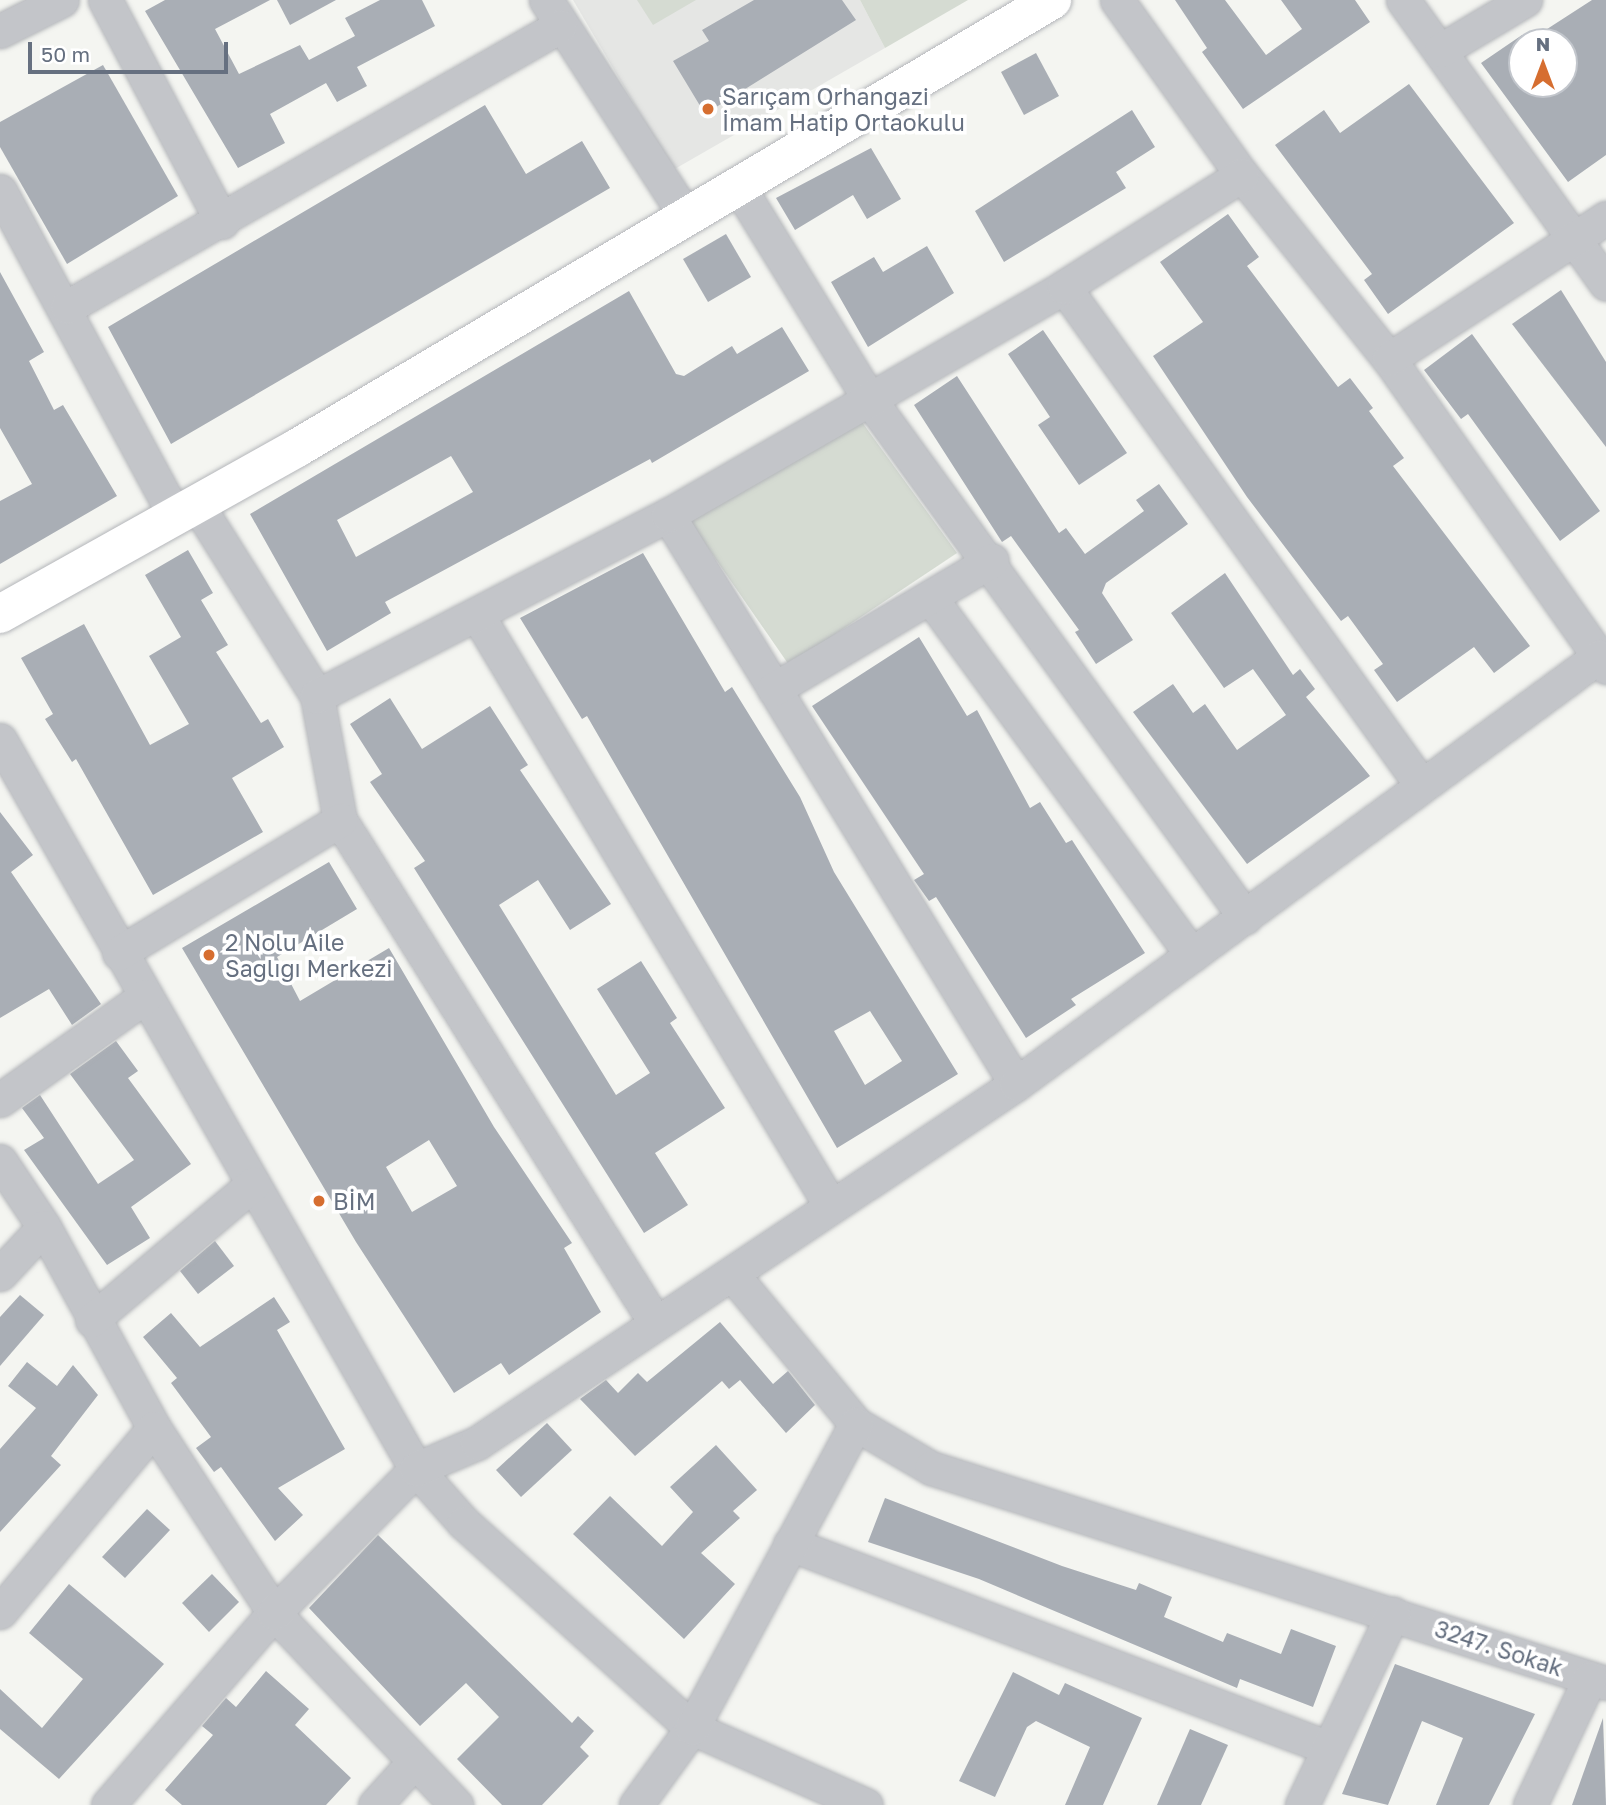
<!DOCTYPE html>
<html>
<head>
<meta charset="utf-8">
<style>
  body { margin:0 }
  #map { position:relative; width:1606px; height:1805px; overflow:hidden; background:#f4f5f1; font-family:"Golos Text",sans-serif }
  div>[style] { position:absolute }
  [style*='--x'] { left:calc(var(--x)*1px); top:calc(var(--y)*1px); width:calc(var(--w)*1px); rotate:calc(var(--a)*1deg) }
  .built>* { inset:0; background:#e5e6e4 }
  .green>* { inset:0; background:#d5dbd2 }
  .building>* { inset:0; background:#a9aeb5 }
  .roads { filter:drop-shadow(0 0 2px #b4b6ba) drop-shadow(0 0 2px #b4b6ba) }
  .minor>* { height:33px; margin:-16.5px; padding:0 16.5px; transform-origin:16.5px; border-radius:16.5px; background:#c3c5c9 }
  .major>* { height:38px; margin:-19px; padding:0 19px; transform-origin:19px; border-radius:19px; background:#fff }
  .dots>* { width:19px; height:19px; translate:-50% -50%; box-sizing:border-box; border:4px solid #fff; border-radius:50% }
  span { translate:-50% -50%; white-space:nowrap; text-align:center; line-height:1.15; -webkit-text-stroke:7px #fff; paint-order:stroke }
  .poi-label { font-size:23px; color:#667080 }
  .left { translate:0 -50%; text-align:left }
  .street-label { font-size:23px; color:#667080 }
  .north { position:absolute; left:1508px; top:28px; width:70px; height:70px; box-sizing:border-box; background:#fff; border:2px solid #c2c6cc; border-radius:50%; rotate:0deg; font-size:19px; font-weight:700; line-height:28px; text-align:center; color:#667080 }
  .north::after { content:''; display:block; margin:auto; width:24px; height:32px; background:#d66e30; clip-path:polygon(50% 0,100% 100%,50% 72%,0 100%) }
  .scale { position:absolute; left:28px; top:42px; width:200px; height:32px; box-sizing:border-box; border:4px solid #667080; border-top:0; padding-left:9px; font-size:21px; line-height:24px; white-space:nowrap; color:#667080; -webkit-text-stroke:5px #fff; paint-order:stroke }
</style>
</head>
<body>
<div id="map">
  <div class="built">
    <i style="clip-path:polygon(573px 0,860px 0,885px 48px,673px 170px)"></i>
  </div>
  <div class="green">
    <i style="clip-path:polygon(637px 0,696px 0,653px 25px)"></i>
    <i style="clip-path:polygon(860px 0,968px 0,885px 48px)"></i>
    <i style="clip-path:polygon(859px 418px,957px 553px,789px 665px,690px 522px)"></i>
  </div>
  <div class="building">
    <i style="clip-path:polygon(165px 0,270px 0,215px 29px,239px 74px,300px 45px,309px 60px,355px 36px,345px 18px,380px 0,422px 0,435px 26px,357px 67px,367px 86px,337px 102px,326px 83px,270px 114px,285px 143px,238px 168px,145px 11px)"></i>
    <i style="clip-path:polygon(277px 0,336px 0,290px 25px)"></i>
    <i style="clip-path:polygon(754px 0,842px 0,856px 20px,705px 114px,673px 61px,709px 41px,702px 30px)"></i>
    <i style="clip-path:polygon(1175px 0,1225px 0,1266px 55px,1302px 29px,1281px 0,1355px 0,1370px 22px,1243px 109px,1202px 52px,1207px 48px)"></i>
    <i style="clip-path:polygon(1592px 0,1606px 0,1606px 155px,1568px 182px,1481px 63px,1522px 35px,1522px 84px,1564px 84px,1564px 42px,1527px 42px)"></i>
    <i style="clip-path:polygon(1036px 53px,1059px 96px,1024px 115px,1001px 72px)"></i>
    <i style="clip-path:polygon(103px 65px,178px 196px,67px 264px,0 147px,0 122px)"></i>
    <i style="clip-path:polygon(1409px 84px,1514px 223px,1388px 314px,1364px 280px,1372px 274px,1275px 145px,1324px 110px,1340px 133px)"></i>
    <i style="clip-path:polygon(485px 105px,526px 174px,582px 141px,610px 188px,171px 444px,108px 327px)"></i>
    <i style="clip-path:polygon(1132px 110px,1155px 147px,1116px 172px,1126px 188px,1004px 262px,975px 211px)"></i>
    <i style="clip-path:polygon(871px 148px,901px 199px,867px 219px,853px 195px,795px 230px,776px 198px)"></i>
    <i style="clip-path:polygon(1228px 214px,1259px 257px,1247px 266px,1338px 387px,1350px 378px,1373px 408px,1369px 411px,1404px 458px,1393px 466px,1530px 646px,1494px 673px,1474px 647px,1397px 702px,1374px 670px,1383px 664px,1348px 616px,1341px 621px,1247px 497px,1153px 356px,1203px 322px,1160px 262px)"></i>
    <i style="clip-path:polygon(726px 234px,751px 277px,708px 302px,683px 259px)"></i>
    <i style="clip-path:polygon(927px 246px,954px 293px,868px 347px,831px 282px,874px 257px,883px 272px)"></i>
    <i style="clip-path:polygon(0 272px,44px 352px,29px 361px,54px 410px,63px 405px,117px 496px,0 564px,0 501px,32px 484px,0 428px)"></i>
    <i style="clip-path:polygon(1561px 290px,1606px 362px,1606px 447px,1512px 324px)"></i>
    <i style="clip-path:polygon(evenodd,629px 291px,676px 374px,684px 376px,732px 346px,737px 354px,782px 327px,809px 371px,652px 463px,650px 459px,385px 602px,391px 613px,327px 651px,250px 514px,629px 291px,451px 456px,473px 492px,356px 557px,337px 520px,451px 456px)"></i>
    <i style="clip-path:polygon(1043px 330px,1127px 453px,1079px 485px,1038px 425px,1050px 417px,1008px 354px)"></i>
    <i style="clip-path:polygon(1472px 334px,1600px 511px,1560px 541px,1468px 414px,1461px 419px,1424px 370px)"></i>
    <i style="clip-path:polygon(957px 376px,1059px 533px,1066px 528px,1085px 554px,1144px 511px,1136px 500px,1159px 484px,1188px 524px,1106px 583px,1102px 593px,1133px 640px,1096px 664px,1075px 632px,1079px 630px,1011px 536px,1002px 542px,914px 405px)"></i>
    <i style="clip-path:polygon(188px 550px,213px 593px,201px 600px,228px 645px,216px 652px,261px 723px,268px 719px,284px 747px,232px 778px,263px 832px,153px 895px,76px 759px,72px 762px,45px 719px,53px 714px,21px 658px,84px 624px,150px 745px,189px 724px,149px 656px,181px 637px,145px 575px)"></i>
    <i style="clip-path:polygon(evenodd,643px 553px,725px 692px,732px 687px,800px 797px,834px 872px,958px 1074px,837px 1148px,587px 716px,582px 719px,520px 618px,643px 553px,870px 1011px,902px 1061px,865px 1085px,834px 1031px,870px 1011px)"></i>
    <i style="clip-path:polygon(1225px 573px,1293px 675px,1300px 669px,1315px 689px,1306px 697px,1370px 776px,1247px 864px,1133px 712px,1173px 684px,1193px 713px,1205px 704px,1237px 750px,1286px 715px,1253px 669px,1224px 688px,1171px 613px)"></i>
    <i style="clip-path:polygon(919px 637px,967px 716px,977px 710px,1030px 808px,1040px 802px,1066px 843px,1072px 840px,1145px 953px,1071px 999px,1076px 1005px,1026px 1038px,936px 897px,929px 901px,914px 880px,924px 874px,812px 706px)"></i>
    <i style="clip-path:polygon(390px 698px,422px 749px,490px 706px,528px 765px,520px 770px,611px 904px,570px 930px,538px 880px,499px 905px,616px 1095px,650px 1073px,597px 989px,641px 961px,677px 1018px,670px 1023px,725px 1108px,655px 1153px,688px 1205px,644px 1233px,414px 868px,425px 861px,370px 782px,382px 774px,350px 724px)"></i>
    <i style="clip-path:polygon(0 812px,33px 855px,11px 872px,101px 1004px,72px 1025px,49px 989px,0 1018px)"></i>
    <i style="clip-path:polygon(evenodd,329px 862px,357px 909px,277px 957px,300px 1001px,389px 948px,494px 1127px,572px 1243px,564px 1248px,601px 1312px,509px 1375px,501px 1363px,454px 1393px,356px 1242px,182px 948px,329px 862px,429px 1140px,457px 1186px,412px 1212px,386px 1167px,429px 1140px)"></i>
    <i style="clip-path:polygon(116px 1041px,138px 1071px,128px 1078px,191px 1164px,131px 1207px,150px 1238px,107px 1265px,24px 1150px,44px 1138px,22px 1108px,40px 1095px,98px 1184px,134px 1160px,70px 1074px)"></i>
    <i style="clip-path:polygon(215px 1241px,234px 1266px,198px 1294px,180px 1271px)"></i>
    <i style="clip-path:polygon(20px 1295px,44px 1315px,0 1366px,0 1317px)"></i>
    <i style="clip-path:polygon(274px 1297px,290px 1322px,277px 1330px,345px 1449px,278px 1488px,303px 1515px,275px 1541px,221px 1467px,214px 1472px,196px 1448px,211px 1437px,171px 1383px,177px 1378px,143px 1337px,171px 1313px,200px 1347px)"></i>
    <i style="clip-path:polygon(720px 1322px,773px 1384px,788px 1371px,815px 1405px,786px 1433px,740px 1380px,729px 1389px,722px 1381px,635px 1456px,580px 1399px,606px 1380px,618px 1393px,638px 1373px,647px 1382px)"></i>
    <i style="clip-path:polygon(27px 1362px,57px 1386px,73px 1365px,98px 1395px,51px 1456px,61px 1465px,0 1532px,0 1449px,36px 1408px,8px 1386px)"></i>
    <i style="clip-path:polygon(547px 1423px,572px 1450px,521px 1497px,496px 1470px)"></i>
    <i style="clip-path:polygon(716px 1445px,757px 1490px,733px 1511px,740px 1518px,701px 1553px,735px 1584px,684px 1639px,573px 1534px,610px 1496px,662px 1546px,693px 1512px,670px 1487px)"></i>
    <i style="clip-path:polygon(885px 1498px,1062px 1566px,1136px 1590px,1139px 1583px,1172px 1597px,1164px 1617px,1223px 1642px,1227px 1633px,1281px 1654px,1291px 1629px,1336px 1646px,1313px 1707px,1240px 1679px,1237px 1688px,979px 1579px,868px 1542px)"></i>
    <i style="clip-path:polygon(147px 1509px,170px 1530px,125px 1578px,102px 1557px)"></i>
    <i style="clip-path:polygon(378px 1535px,572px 1723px,578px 1716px,594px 1731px,580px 1747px,589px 1756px,542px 1805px,502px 1805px,457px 1759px,499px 1717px,466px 1683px,420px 1726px,309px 1608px)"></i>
    <i style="clip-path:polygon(212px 1574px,239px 1602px,209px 1632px,182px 1603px)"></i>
    <i style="clip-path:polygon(69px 1584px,164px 1664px,59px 1779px,0 1729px,0 1689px,42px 1728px,83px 1679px,29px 1633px)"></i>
    <i style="clip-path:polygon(1395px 1664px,1535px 1714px,1489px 1805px,1436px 1805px,1463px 1738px,1422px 1721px,1388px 1805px,1342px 1794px)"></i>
    <i style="clip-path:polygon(266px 1671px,309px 1709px,295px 1725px,351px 1778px,326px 1805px,182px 1805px,165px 1790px,213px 1735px,202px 1726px,226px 1698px,236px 1707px)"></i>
    <i style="clip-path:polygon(1013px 1672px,1059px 1695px,1065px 1683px,1142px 1718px,1103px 1805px,1065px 1805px,1090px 1747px,1036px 1721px,1027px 1727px,995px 1797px,959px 1781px)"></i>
    <i style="clip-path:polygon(1603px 1718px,1606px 1805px,1572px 1805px)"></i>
    <i style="clip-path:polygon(1190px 1729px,1228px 1745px,1201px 1805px,1157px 1805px)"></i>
  </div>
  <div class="roads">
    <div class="minor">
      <i style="--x:105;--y:0;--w:251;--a:62.2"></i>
      <i style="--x:546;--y:0;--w:256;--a:57.1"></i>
      <i style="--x:1117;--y:0;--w:215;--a:54.5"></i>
      <i style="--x:1242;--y:175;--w:236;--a:51.4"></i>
      <i style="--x:1389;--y:359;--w:377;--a:54.8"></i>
      <i style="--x:1403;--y:0;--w:349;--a:54.4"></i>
      <i style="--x:0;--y:31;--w:69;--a:-26.6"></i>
      <i style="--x:1441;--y:50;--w:98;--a:-30.8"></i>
      <i style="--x:737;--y:184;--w:254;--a:58.4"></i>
      <i style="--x:870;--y:400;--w:639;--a:54.05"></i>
      <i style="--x:0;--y:191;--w:369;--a:61.7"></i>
      <i style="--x:1064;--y:287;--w:611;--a:54.33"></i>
      <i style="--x:67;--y:307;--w:567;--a:-29.68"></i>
      <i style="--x:1389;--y:359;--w:259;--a:-33"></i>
      <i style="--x:198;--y:506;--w:224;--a:57.9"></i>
      <i style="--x:317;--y:696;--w:126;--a:79.5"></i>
      <i style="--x:340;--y:820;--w:593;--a:57.89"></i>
      <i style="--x:668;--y:515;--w:667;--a:58.55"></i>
      <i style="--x:930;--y:597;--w:444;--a:53.8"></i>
      <i style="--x:478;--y:616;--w:688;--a:59.11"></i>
      <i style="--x:774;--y:689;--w:253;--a:-30.6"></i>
      <i style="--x:317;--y:696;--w:395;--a:-27.3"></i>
      <i style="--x:668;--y:515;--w:457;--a:-29.9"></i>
      <i style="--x:1064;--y:287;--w:210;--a:-32.2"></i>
      <i style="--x:0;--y:740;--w:839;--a:60.29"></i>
      <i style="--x:416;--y:1469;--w:72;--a:48.4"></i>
      <i style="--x:464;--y:1523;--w:307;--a:42"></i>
      <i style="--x:692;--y:1728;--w:190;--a:23.9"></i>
      <i style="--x:119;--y:953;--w:258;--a:-31"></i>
      <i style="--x:0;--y:1100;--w:179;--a:-35.5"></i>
      <i style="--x:0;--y:1161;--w:79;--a:56.3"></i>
      <i style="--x:44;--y:1227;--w:229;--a:61.3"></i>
      <i style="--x:154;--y:1428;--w:221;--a:57"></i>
      <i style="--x:274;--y:1613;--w:265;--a:46.5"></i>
      <i style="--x:0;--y:1274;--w:64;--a:-46.9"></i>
      <i style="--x:732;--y:1274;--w:195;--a:50.4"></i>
      <i style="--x:856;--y:1424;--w:87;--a:30.4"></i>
      <i style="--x:931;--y:1468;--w:708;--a:17.67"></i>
      <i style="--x:92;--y:1320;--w:211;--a:-40.2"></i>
      <i style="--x:790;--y:1544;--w:576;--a:20.73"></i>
      <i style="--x:0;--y:1612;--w:240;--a:-50.1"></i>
      <i style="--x:108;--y:1805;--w:254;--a:-49.2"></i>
      <i style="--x:274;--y:1613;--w:202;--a:-45.4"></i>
      <i style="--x:416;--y:1469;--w:66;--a:-23.1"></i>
      <i style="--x:477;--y:1443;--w:648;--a:-33.67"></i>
      <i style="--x:1016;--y:1084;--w:722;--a:-36.27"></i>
      <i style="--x:375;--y:1805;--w:57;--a:-47.9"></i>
      <i style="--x:636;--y:1805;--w:95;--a:-54"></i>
      <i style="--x:692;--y:1728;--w:345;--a:-61.7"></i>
      <i style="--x:1302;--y:1805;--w:212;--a:-64.6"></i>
      <i style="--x:1530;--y:1805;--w:140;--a:-64.7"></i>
    </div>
    <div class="major">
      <i style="--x:0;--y:614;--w:340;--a:-29.2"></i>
      <i style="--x:297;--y:448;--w:878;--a:-30.68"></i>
    </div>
  </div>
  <div class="dots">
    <i style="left:708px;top:109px;background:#d66e30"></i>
    <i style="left:209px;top:955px;background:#d66e30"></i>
    <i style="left:319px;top:1201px;background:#d66e30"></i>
  </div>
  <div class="poi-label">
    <span class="left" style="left:722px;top:109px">Sarıçam Orhangazi<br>İmam Hatip Ortaokulu</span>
    <span class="left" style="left:225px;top:955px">2 Nolu Aile<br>Saglıgı Merkezi</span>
    <span class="left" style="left:333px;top:1201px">BİM</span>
  </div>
  <div class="street-label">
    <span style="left:1499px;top:1648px;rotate:18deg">3247. Sokak</span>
  </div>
  <div class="north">N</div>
  <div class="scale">50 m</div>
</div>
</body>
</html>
